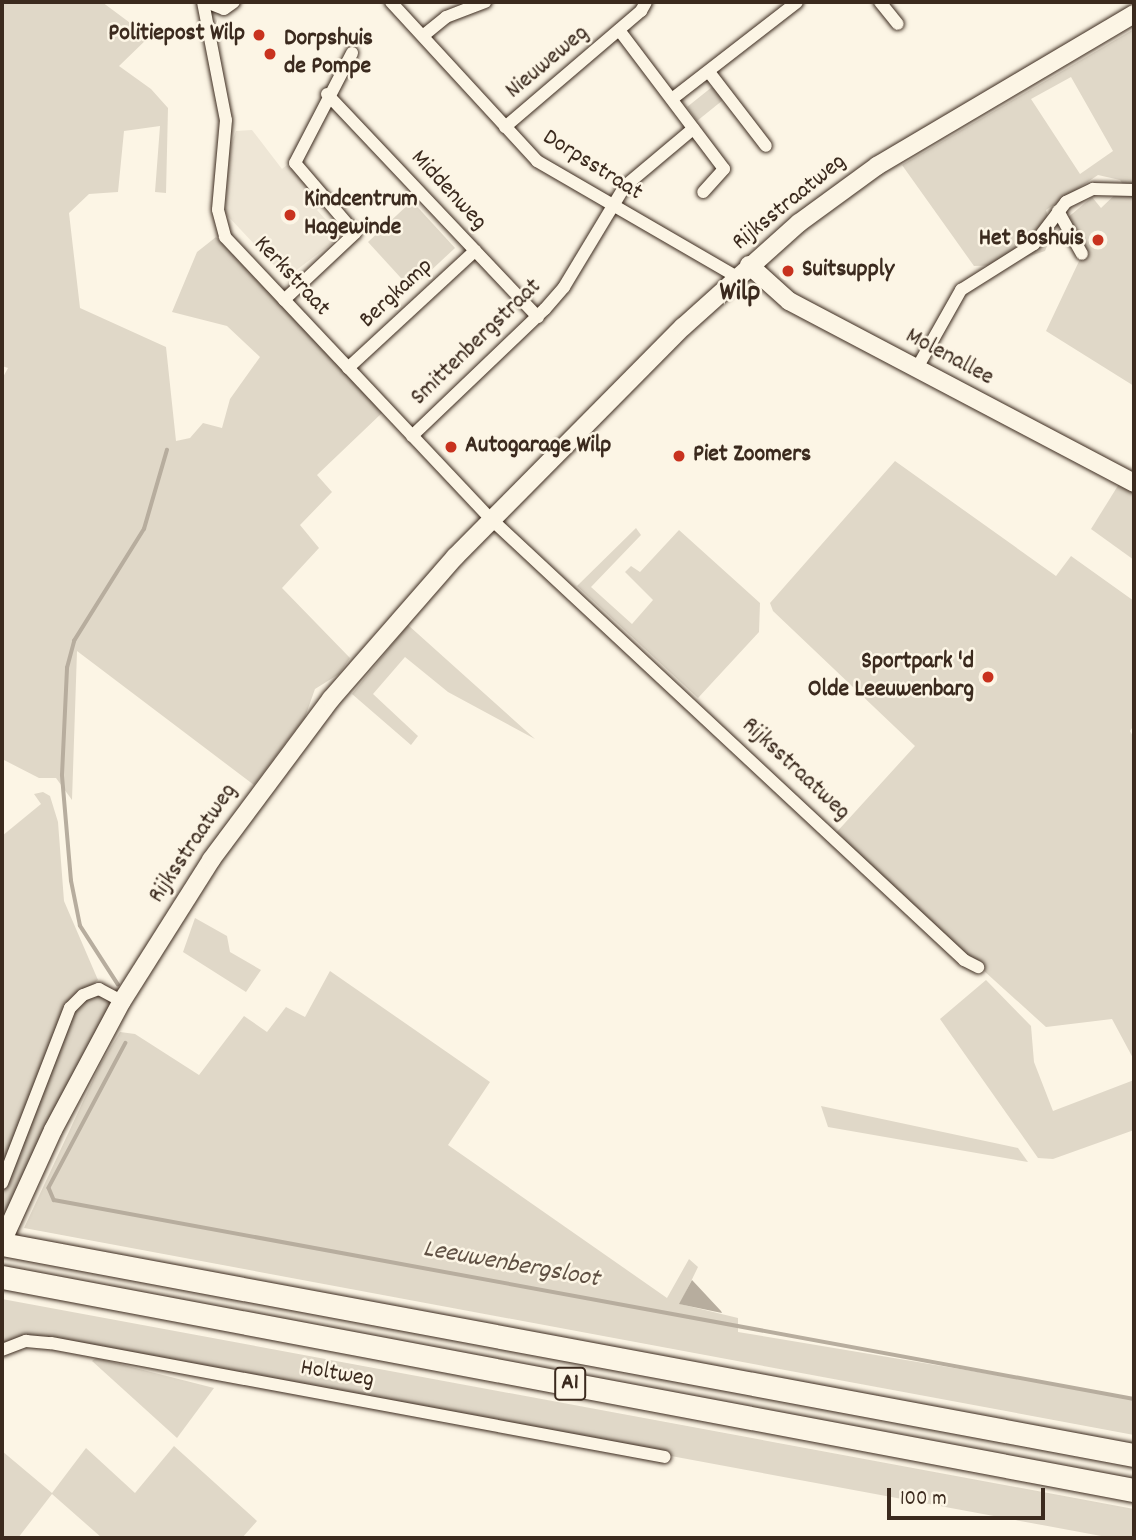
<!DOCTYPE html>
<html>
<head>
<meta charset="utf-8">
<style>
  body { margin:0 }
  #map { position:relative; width:1136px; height:1540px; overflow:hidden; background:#fcf5e5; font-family:Dekko,sans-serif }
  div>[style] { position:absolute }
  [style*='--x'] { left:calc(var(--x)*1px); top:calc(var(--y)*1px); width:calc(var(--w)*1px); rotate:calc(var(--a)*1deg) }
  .built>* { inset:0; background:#eee6d6 }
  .green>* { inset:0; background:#e0d8c8 }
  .water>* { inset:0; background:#b7ad9e }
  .stream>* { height:3.5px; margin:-1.75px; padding:0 1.75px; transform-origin:1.75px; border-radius:1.75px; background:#b7ad9e }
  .roads { filter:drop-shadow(0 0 2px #3b2a1e) drop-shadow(0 0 2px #3b2a1e) }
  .street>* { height:12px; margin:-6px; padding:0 6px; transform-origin:6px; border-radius:6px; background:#fcf5e5 }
  .secondary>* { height:18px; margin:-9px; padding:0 9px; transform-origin:9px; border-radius:9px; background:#fcf5e5 }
  .highway>* { height:23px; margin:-11.5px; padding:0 11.5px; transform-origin:11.5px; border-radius:11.5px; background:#fcf5e5 }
  .dots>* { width:19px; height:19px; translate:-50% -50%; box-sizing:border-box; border:4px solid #fcf5e5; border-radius:50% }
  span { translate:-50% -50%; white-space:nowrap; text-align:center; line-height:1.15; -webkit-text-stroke:5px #fcf5e5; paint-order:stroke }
  .shield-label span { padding:2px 5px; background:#fcf5e5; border:2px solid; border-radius:5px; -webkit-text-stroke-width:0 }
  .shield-label { font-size:23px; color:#3b2a1e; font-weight:700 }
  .poi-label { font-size:24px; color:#3b2a1e; font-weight:700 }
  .right { translate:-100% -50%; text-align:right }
  .left { translate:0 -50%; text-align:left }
  .street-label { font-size:24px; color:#3b2a1e }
  .water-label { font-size:26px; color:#605144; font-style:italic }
  .quarter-label { font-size:28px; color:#3b2a1e; font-weight:700 }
  .frame { position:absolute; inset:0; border:4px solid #3b2a1e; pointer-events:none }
  .scale { position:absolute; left:887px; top:1488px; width:158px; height:32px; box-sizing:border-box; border:4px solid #3b2a1e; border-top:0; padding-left:9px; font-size:21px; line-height:24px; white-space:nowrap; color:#3b2a1e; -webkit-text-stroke:5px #fcf5e5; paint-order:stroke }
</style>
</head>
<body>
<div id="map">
  <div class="built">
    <i style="clip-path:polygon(252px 130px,282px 169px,287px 165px,323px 204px,317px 210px,335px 230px,342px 224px,348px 231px,286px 278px,225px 213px,230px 148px,236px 131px)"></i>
  </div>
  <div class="green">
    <i style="clip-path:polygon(2px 2px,102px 2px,149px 37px,119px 66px,151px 89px,168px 108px,166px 193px,155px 192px,160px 126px,124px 131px,118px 192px,89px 194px,69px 213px,80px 308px,166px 347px,176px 441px,190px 438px,203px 423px,222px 428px,230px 399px,260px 357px,227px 326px,172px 312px,197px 252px,216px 237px,383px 412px,317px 475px,332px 492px,300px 525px,319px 548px,282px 588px,350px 658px,339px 674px,315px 689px,305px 717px,254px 785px,77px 651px,72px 800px,56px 778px,39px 778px,2px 759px,2px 379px,8px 368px,2px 366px)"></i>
    <i style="clip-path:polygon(evenodd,1134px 29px,1134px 386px,1046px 331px,1081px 257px,1059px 225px,1092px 197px,1101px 208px,1124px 186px,1120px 180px,1098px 175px,1046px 210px,1053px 232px,1045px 251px,1002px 265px,974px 266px,902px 165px,1134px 29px,1071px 77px,1113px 151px,1080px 174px,1031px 99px,1071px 77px)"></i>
    <i style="clip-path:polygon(712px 87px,723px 100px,697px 121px,687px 107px)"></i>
    <i style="clip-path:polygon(412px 201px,455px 248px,411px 289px,368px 242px)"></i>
    <i style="clip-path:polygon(895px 461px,1056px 576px,1071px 556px,1134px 601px,1134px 725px,1130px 731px,1134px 738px,1134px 1060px,1112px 1019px,1046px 1027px,834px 835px,915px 746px,773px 611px,770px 603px)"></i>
    <i style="clip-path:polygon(1119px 484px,1134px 493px,1134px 560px,1091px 529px)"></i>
    <i style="clip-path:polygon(636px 528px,641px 535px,591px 587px,632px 624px,653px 600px,625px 572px,631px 566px,640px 572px,679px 530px,760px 603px,759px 632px,698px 698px,577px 586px)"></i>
    <i style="clip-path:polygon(408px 625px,535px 739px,448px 692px,405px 657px,373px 694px,418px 736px,411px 745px,352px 694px)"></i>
    <i style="clip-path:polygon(43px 792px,50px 796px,58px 822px,64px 901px,98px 980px,78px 996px,55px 1031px,2px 1178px,2px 836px,41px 804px,34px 794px)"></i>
    <i style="clip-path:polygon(195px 918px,227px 936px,230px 952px,261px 970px,246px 992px,183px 952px)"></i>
    <i style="clip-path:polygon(330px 971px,490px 1082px,448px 1145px,667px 1298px,689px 1259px,698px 1267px,680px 1304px,738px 1318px,738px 1332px,1134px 1398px,1134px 1435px,24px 1228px,100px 1065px,120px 1032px,135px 1034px,199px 1075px,244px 1016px,267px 1032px,286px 1007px,305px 1017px)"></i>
    <i style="clip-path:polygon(986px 980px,1031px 1026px,1034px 1062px,1053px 1111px,1134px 1080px,1134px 1130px,1053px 1159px,1038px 1158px,940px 1019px)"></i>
    <i style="clip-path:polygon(95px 993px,110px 1001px,111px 1011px,2px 1223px,2px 1189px,77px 1004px)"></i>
    <i style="clip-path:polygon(821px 1106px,1018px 1148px,1028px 1162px,828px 1127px)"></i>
    <i style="clip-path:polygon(2px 1299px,1134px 1509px,1134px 1538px,1112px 1538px,42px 1339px,2px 1347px)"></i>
    <i style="clip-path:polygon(96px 1358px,214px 1388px,177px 1438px,92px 1361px)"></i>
    <i style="clip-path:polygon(174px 1446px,257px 1521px,242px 1538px,102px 1538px,52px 1494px,18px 1538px,2px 1538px,2px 1451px,52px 1493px,86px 1448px,135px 1493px)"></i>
  </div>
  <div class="water">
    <i style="clip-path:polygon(692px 1280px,721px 1311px,722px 1313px,679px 1304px)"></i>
  </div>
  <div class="stream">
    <i style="--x:118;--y:985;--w:70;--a:-122.8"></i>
    <i style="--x:80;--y:926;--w:46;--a:-101.3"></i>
    <i style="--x:71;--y:881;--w:106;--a:-94.9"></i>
    <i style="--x:62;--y:775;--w:107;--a:-87.3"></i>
    <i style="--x:67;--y:668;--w:28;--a:-75"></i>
    <i style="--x:74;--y:641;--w:132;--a:-58"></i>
    <i style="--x:144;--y:529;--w:82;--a:-73.8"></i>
    <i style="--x:126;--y:1043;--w:164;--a:118"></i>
    <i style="--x:49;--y:1188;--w:13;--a:67"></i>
    <i style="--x:54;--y:1200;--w:1098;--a:10.44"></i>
  </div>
  <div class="roads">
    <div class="street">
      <i style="--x:203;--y:2;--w:120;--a:79"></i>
      <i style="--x:226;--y:120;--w:90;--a:95.1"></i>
      <i style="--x:218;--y:210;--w:28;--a:75"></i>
      <i style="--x:225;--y:237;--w:388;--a:46.7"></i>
      <i style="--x:491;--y:519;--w:647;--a:42.99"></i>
      <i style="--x:964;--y:960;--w:16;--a:27"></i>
      <i style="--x:206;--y:2;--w:19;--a:21"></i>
      <i style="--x:224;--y:9;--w:12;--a:-35"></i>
      <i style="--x:391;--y:2;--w:216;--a:47.4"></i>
      <i style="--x:537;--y:161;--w:231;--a:30.1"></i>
      <i style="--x:880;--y:2;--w:28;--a:51"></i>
      <i style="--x:619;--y:30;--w:174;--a:52.9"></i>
      <i style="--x:724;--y:169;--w:31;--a:132"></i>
      <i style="--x:424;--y:35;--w:28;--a:-39"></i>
      <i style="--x:446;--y:17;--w:42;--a:-21"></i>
      <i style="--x:709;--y:72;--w:93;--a:52.4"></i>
      <i style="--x:327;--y:94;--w:307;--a:46.6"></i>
      <i style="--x:672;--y:99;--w:158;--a:-37.8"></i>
      <i style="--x:505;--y:127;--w:179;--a:-40.5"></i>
      <i style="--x:641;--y:11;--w:10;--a:-61"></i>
      <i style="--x:1058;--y:211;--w:49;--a:60.8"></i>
      <i style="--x:284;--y:300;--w:98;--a:-43.3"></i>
      <i style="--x:355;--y:233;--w:92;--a:-130.6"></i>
      <i style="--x:295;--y:163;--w:124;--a:-62.6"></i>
      <i style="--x:348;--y:368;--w:173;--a:-42.7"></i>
      <i style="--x:917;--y:368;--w:90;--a:-60.6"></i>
      <i style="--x:961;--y:290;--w:86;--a:-32.2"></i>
      <i style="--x:1034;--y:244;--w:53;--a:-52.7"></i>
      <i style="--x:1066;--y:202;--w:30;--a:-26"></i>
      <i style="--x:1093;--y:189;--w:41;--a:1.4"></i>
      <i style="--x:412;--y:436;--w:184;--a:-43.7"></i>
      <i style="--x:545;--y:309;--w:29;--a:-49"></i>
      <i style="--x:564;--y:287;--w:118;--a:-58.9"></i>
      <i style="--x:625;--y:186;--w:89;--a:-40"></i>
      <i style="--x:2;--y:1183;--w:188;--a:-68.8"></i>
      <i style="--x:70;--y:1008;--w:18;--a:-45"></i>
      <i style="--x:83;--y:995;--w:17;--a:-21"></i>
      <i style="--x:99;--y:989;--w:26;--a:28"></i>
      <i style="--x:2;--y:1350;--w:26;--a:-21"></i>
      <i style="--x:26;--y:1341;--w:25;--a:5"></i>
      <i style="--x:51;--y:1343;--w:624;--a:10.52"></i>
    </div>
    <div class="secondary">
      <i style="--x:749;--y:265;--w:54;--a:42"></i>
      <i style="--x:789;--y:301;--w:390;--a:27.8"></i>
      <i style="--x:2;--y:1242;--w:123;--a:-65.5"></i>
      <i style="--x:53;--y:1130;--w:146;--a:-61.9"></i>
      <i style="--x:122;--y:1001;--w:167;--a:-57.7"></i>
      <i style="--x:211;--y:860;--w:201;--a:-53.3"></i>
      <i style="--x:331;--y:699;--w:189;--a:-48.9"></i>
      <i style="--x:455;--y:557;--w:324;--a:-45.3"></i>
      <i style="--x:683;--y:327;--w:156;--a:-41.9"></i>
      <i style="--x:799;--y:223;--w:97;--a:-36.2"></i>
      <i style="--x:877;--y:166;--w:299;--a:-30.6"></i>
    </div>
    <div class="highway">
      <i style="--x:2;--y:1244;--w:1151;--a:10.56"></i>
      <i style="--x:2;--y:1277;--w:1152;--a:10.66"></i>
    </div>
  </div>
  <div class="dots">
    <i style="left:259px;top:35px;background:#c8321e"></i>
    <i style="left:270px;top:54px;background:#c8321e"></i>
    <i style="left:290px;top:215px;background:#c8321e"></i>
    <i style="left:1098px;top:240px;background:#c8321e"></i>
    <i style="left:788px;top:271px;background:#c8321e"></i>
    <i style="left:451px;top:447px;background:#c8321e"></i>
    <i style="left:679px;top:456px;background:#c8321e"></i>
    <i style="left:988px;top:677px;background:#c8321e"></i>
  </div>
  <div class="shield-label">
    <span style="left:570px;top:1384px">A1</span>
  </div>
  <div class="poi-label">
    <span class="right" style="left:245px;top:35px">Politiepost Wilp</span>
    <span class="left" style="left:284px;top:54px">Dorpshuis<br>de Pompe</span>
    <span class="left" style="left:304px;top:215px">Kindcentrum<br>Hagewinde</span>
    <span class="right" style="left:1084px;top:240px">Het Boshuis</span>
    <span class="left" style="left:802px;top:271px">Suitsupply</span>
    <span class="left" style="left:465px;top:447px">Autogarage Wilp</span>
    <span class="left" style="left:693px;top:456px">Piet Zoomers</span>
    <span class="right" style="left:974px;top:677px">Sportpark 'd<br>Olde Leeuwenbarg</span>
  </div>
  <div class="street-label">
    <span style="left:548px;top:63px;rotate:-40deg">Nieuweweg</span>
    <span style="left:592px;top:166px;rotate:32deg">Dorpsstraat</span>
    <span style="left:448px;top:191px;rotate:47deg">Middenweg</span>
    <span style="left:790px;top:203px;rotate:-39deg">Rijksstraatweg</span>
    <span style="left:291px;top:277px;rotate:47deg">Kerkstraat</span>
    <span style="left:397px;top:294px;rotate:-43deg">Bergkamp</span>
    <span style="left:477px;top:343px;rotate:-44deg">Smittenbergstraat</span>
    <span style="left:949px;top:358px;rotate:28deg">Molenallee</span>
    <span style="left:795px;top:770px;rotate:43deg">Rijksstraatweg</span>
    <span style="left:194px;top:844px;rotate:-56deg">Rijksstraatweg</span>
    <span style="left:337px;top:1375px;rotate:10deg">Holtweg</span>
  </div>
  <div class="water-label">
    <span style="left:511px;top:1265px;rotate:10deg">Leeuwenbergsloot</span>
  </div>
  <div class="quarter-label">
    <span style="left:740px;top:294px">Wilp</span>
  </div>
  <div class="frame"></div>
  <div class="scale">100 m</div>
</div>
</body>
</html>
